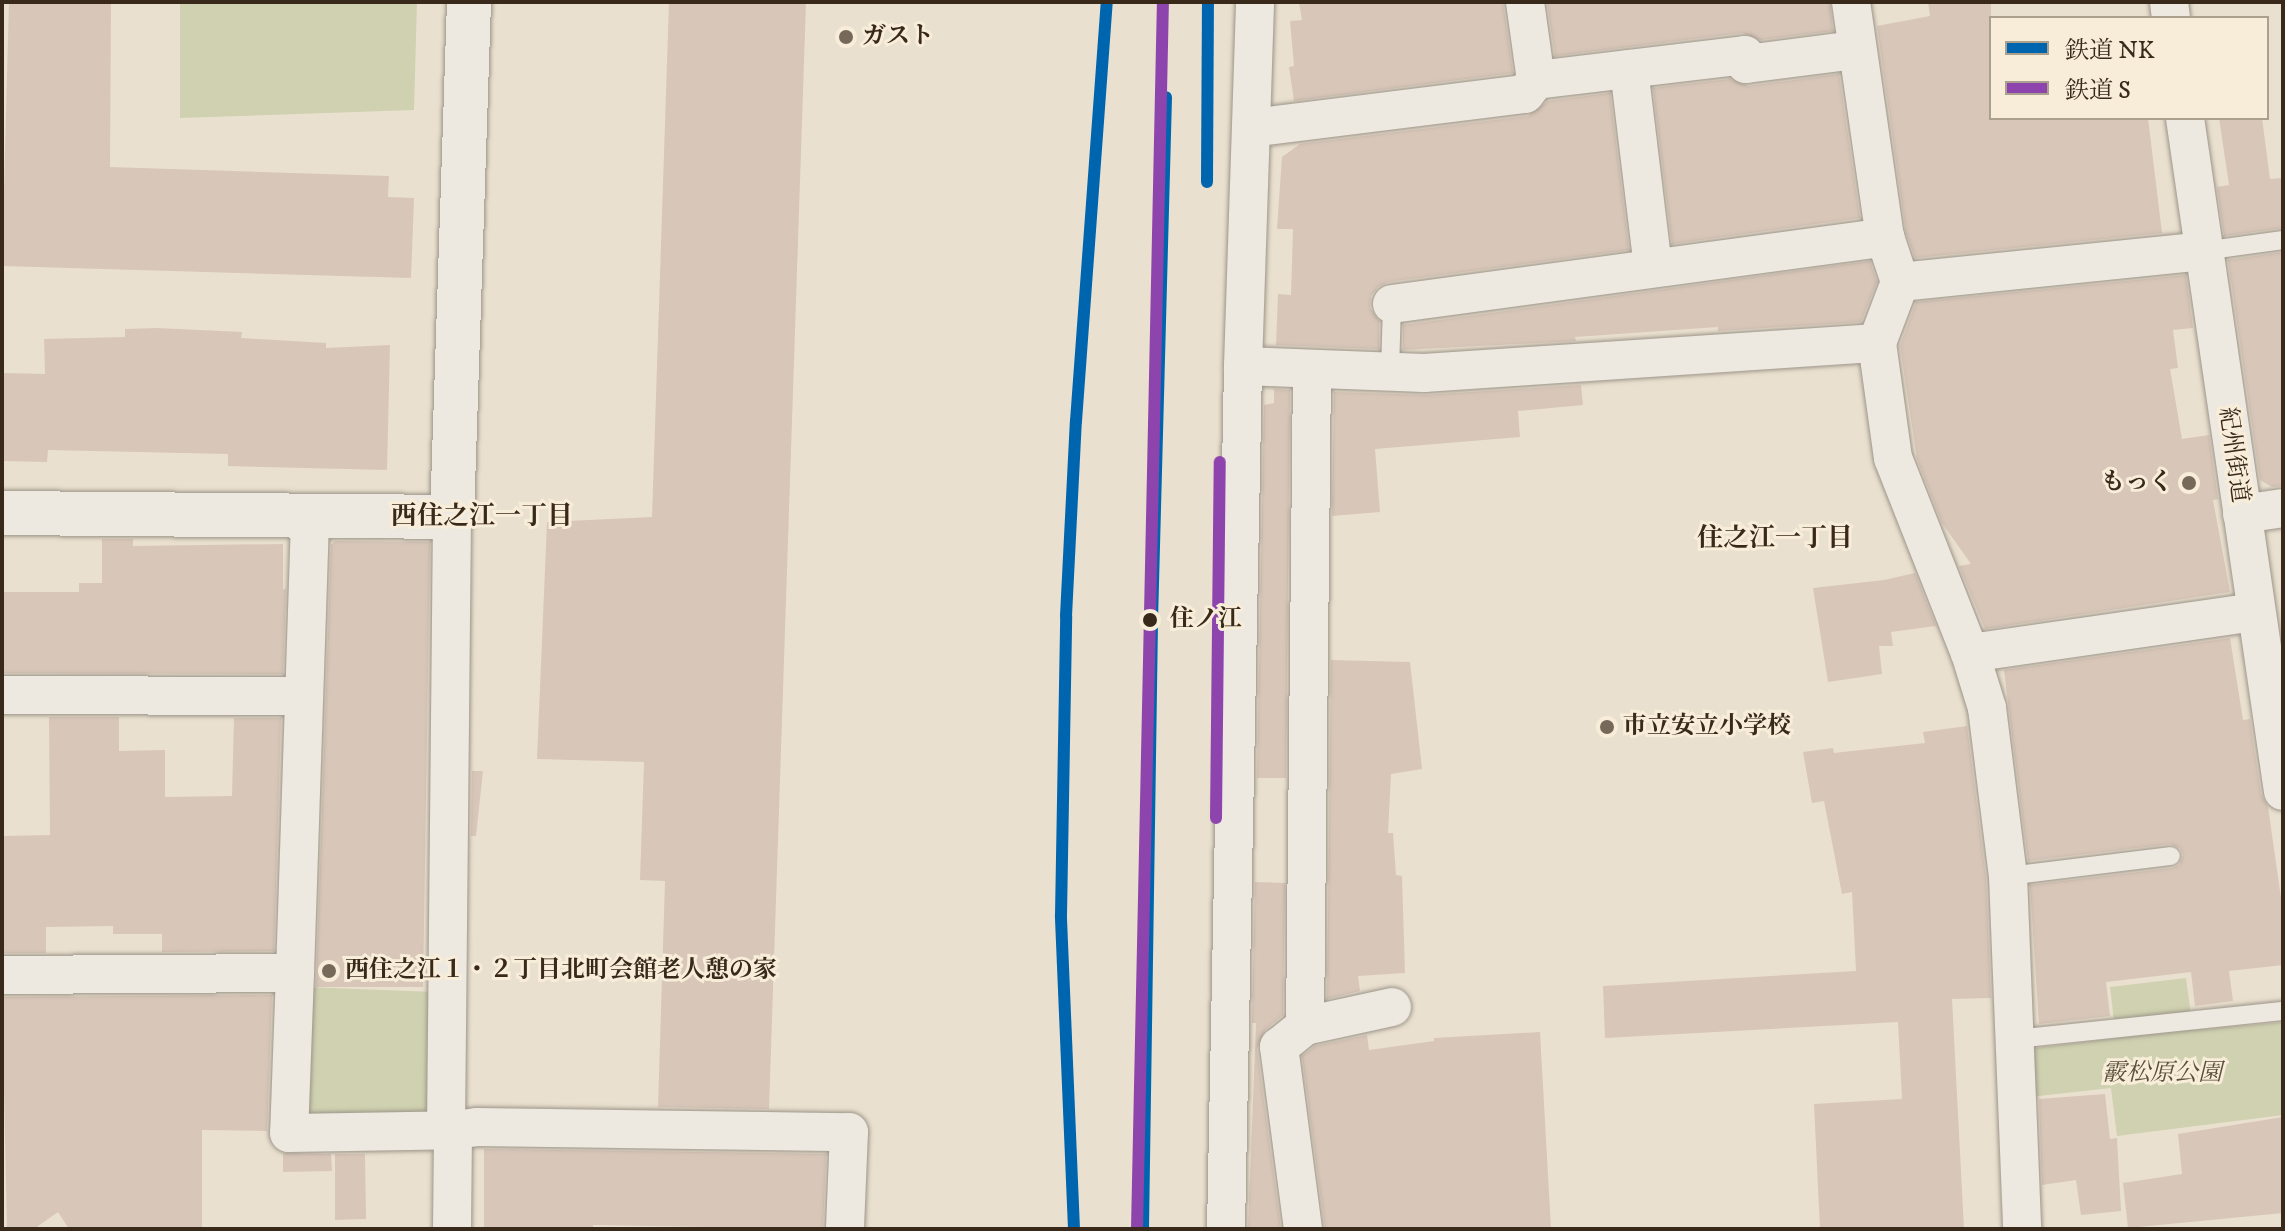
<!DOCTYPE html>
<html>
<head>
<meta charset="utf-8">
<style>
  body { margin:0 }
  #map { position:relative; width:2285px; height:1231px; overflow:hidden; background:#eae0cf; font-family:"IM FELL DW Pica","Noto Serif JP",serif }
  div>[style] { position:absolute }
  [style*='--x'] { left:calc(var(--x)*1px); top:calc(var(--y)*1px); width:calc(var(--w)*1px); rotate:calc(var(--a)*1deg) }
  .green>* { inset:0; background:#cfd1b0 }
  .building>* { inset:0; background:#d8c6b9 }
  .roads { filter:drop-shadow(0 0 2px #9c9589) drop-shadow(0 0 2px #9c9589) }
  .lane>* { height:18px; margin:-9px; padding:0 9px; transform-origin:9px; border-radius:9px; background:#ede8e0 }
  .street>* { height:38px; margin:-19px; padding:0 19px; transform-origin:19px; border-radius:19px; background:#ede8e0 }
  .secondary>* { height:44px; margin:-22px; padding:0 22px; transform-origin:22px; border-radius:22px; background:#ede8e0 }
  .rail-1>* { height:12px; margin:-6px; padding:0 6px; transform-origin:6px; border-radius:6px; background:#0065af }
  .rail-2>* { height:12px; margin:-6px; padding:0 6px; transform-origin:6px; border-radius:6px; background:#8e44ad }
  .dots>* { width:22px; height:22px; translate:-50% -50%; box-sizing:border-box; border:4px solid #f8edd9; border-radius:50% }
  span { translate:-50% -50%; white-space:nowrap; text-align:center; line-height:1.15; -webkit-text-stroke:6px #f8edd9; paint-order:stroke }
  .poi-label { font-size:24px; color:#38291b; font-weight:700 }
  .left { translate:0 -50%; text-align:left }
  .right { translate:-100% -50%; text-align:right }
  .street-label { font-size:24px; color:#38291b }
  .stop-label { font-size:24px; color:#38291b; font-weight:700 }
  .park-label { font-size:24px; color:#58503a; font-style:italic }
  .neighbourhood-label { font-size:26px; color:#38291b; font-weight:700 }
  .frame { position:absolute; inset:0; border:4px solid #38291b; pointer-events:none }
  .legend { position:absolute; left:1989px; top:16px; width:280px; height:104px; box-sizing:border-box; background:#f8edd9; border:2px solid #ab9f8d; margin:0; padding:10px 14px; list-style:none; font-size:24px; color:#38291b }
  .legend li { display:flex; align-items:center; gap:16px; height:40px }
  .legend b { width:40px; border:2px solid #ab9f8d }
</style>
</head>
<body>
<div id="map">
  <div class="green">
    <i style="clip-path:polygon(180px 2px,417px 2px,414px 110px,180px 118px)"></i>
    <i style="clip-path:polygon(2186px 978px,2193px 1030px,2283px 1022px,2283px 1115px,2117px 1136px,2111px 1088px,2030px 1097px,2028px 1049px,2116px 1038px,2110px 987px)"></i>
    <i style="clip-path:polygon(306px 987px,435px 992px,432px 1124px,300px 1125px)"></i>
  </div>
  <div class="building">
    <i style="clip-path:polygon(9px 2px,111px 2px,110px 167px,389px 176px,388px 197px,414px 198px,411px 278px,2px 266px)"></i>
    <i style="clip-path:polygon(669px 2px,806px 2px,769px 1109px,658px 1107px,665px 881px,640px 880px,644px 762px,537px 759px,547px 522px,652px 517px)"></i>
    <i style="clip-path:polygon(1299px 2px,1503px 2px,1513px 73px,1294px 101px,1289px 67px,1294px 66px,1290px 21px,1302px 20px)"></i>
    <i style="clip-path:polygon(1547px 2px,1830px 2px,1833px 31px,1760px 40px,1742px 33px,1555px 56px)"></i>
    <i style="clip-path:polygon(1928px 2px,1991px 2px,1991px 118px,2148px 118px,2162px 233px,1915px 258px,1906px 232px,1877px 26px,1930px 16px)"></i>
    <i style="clip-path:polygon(1839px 74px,1860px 218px,1672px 244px,1653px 88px,1730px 79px,1749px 86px)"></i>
    <i style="clip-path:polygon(1610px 93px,1629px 250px,1388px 282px,1378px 287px,1371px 296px,1370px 308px,1379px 321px,1379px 349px,1276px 345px,1278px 294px,1291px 295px,1293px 229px,1277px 229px,1282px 157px,1300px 144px,1528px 116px,1548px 101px)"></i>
    <i style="clip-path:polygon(2219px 118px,2262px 118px,2270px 179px,2283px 178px,2283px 228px,2224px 236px,2217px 187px,2229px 185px)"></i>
    <i style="clip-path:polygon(2283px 252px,2283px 486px,2272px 487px,2260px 480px,2228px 260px)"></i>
    <i style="clip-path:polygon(1870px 261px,1877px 282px,1861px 322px,1718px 331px,1718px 327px,1575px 337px,1576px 341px,1403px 350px,1403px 325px)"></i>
    <i style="clip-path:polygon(2186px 275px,2193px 328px,2173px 330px,2178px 368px,2170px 369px,2182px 439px,2209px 435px,2218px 499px,2213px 500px,2230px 592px,1985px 629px,1959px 566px,1971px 564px,1942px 523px,1917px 459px,1900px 346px,1916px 302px)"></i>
    <i style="clip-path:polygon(157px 328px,242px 332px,241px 338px,326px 343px,326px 348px,390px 345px,387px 470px,228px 466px,228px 454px,48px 450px,47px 462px,2px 461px,2px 373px,45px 374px,44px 339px,125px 337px,125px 329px)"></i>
    <i style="clip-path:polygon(1581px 385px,1583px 405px,1518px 411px,1520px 437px,1375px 449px,1380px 512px,1332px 516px,1334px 392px,1425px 395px)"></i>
    <i style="clip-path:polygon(1274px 389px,1290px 390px,1286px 778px,1257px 778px,1264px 405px,1274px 403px)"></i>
    <i style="clip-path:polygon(102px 539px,133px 539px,133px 546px,283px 544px,283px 590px,286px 588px,283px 674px,2px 673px,2px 592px,79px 592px,79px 583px,102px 583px)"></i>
    <i style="clip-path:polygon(335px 541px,430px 542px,423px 987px,316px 987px,331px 545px)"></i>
    <i style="clip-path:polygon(1915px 573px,1936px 626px,1891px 632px,1893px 646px,1879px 646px,1882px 674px,1828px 682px,1813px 588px,1884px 580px)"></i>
    <i style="clip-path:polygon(2230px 638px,2243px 720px,2250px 719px,2261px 794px,2268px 807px,2283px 912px,2283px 965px,2229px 971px,2233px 1001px,2195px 1006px,2191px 972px,2106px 982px,2110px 1016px,2039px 1024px,2030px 885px,2172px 868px,2179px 865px,2183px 855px,2180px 848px,2170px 844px,2028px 861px,2004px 670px)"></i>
    <i style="clip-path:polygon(1331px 660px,1410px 662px,1422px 769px,1391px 774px,1388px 833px,1393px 833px,1396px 875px,1402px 876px,1405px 973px,1358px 976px,1360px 991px,1327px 999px)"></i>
    <i style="clip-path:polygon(49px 717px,119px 717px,119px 751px,165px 750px,165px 797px,232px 796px,234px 718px,281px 718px,274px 951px,162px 952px,162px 934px,113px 934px,113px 926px,46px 927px,46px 953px,2px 953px,2px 836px,50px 835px)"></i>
    <i style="clip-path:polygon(1967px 726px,1986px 878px,1991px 998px,1952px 999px,1964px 1229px,1820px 1229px,1814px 1104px,1902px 1099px,1898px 1022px,1605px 1038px,1603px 986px,1856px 971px,1852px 892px,1842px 894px,1824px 801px,1812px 803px,1803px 752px,1833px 748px,1834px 753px,1925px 743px,1923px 732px)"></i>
    <i style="clip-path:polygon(472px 771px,483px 771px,476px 836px,471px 836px)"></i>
    <i style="clip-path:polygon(1255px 882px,1285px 883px,1283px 1015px,1265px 1030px,1257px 1049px,1281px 1229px,1248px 1229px,1256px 1023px,1252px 1023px)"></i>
    <i style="clip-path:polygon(272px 995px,267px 1131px,202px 1130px,202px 1229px,69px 1229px,58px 1212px,34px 1229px,7px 1229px,2px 997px)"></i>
    <i style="clip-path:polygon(1540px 1032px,1551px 1229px,1325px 1229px,1302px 1056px,1315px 1046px,1367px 1035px,1369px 1050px,1434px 1041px,1434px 1038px)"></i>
    <i style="clip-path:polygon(2105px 1094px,2110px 1139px,2117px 1138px,2121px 1211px,2081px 1215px,2076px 1180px,2042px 1185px,2039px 1099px)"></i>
    <i style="clip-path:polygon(2283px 1117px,2283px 1213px,2128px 1228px,2123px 1183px,2182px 1174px,2178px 1134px)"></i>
    <i style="clip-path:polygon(484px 1149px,826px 1154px,823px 1229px,593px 1225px,593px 1229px,484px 1229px)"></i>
    <i style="clip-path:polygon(283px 1153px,331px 1154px,332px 1171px,283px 1172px)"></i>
    <i style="clip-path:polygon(335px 1154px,365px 1154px,366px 1219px,335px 1220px)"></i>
  </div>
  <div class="roads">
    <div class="lane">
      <i style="--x:2203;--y:251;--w:81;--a:-7.8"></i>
      <i style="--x:1390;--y:372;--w:68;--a:-88.3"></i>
      <i style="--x:2008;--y:876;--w:164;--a:-7"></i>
      <i style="--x:2015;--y:1039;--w:269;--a:-6"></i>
    </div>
    <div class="street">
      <i style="--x:1525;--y:2;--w:79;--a:82"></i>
      <i style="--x:1851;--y:2;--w:237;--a:81.8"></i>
      <i style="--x:1885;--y:237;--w:47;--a:71.6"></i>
      <i style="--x:1900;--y:282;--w:65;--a:110.7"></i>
      <i style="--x:1877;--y:343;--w:116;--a:82.1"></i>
      <i style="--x:1893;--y:458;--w:210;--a:68.5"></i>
      <i style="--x:1970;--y:653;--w:58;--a:72.8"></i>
      <i style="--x:1987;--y:708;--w:169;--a:82.9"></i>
      <i style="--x:2008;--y:876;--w:353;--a:87.7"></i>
      <i style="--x:2169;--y:2;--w:16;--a:83"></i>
      <i style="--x:1629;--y:69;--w:200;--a:83.1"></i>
      <i style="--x:2185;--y:118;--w:680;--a:81.72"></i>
      <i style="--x:1251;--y:128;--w:276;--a:-7.1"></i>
      <i style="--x:1525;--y:94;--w:18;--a:-52"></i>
      <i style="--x:1536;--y:80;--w:210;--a:-6.8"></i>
      <i style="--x:1745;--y:55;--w:9;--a:84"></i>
      <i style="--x:1746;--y:64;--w:111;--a:-7.3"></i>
      <i style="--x:1900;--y:282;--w:305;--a:-5.8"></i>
      <i style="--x:1392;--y:304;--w:498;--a:-7.7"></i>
      <i style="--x:1243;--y:366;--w:181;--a:2.2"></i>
      <i style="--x:1424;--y:373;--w:454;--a:-3.8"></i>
      <i style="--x:2242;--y:514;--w:41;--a:-8.3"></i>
      <i style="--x:1970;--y:653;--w:288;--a:-8.2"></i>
      <i style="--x:2;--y:695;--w:300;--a:0.2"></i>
      <i style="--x:295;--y:973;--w:457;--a:-88.1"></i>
      <i style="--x:2;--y:975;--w:293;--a:-0.4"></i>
      <i style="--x:295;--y:973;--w:160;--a:92.1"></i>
      <i style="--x:289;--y:1133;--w:164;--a:-1"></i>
      <i style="--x:453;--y:1130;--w:24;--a:-7"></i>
      <i style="--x:477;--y:1127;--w:372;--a:0.8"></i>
      <i style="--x:849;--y:1132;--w:97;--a:92.4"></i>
      <i style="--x:1305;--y:1026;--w:657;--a:-89.39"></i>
      <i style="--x:446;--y:1130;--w:613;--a:-89.44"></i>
      <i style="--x:452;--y:1229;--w:99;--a:-89.4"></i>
      <i style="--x:1226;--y:1229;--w:863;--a:-88.87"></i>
      <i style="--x:1243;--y:366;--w:364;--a:-88.1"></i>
      <i style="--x:1303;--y:1229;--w:184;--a:-97.5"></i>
      <i style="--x:1279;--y:1047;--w:33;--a:-39"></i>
      <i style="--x:1305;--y:1026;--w:89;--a:-12.3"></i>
    </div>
    <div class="secondary">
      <i style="--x:2;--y:513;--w:450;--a:0.5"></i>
      <i style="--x:452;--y:517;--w:515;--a:-88.11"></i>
    </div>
  </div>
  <div class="rail-1">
    <i style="--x:1207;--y:182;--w:180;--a:-89.7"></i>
    <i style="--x:1074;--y:1229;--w:314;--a:-92.4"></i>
    <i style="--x:1061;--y:915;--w:299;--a:-89"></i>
    <i style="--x:1066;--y:616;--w:195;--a:-87.1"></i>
    <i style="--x:1076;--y:421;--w:420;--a:-85.8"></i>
    <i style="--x:1143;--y:1229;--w:608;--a:-89.15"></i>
    <i style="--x:1152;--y:621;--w:524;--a:-88.47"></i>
  </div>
  <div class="rail-2">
    <i style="--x:1216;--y:818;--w:356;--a:-89.4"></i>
    <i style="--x:1137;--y:1229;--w:1227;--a:-88.79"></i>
  </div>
  <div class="dots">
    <i style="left:846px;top:37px;background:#76695a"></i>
    <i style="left:2189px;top:483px;background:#76695a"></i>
    <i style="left:1150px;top:620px;background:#38291b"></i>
    <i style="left:1607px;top:727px;background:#76695a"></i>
    <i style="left:329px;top:971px;background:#76695a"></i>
  </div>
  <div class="poi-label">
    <span class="left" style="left:862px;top:37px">ガスト</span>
    <span class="right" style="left:2173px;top:483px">もっく</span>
    <span class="left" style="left:1623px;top:727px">市立安立小学校</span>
    <span class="left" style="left:345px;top:971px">西住之江１・２丁目北町会館老人憩の家</span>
  </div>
  <div class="street-label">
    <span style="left:2233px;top:455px;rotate:82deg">紀州街道</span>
  </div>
  <div class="stop-label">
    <span class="left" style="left:1170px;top:620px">住ノ江</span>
  </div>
  <div class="park-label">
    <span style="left:2162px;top:1074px">霰松原公園</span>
  </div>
  <div class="neighbourhood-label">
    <span style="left:482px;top:517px">西住之江一丁目</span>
    <span style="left:1775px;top:539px">住之江一丁目</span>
  </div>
  <div class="frame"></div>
  <ul class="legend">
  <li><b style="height:10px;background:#0065af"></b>鉄道 NK</li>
  <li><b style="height:10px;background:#8e44ad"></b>鉄道 S</li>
  </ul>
</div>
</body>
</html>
